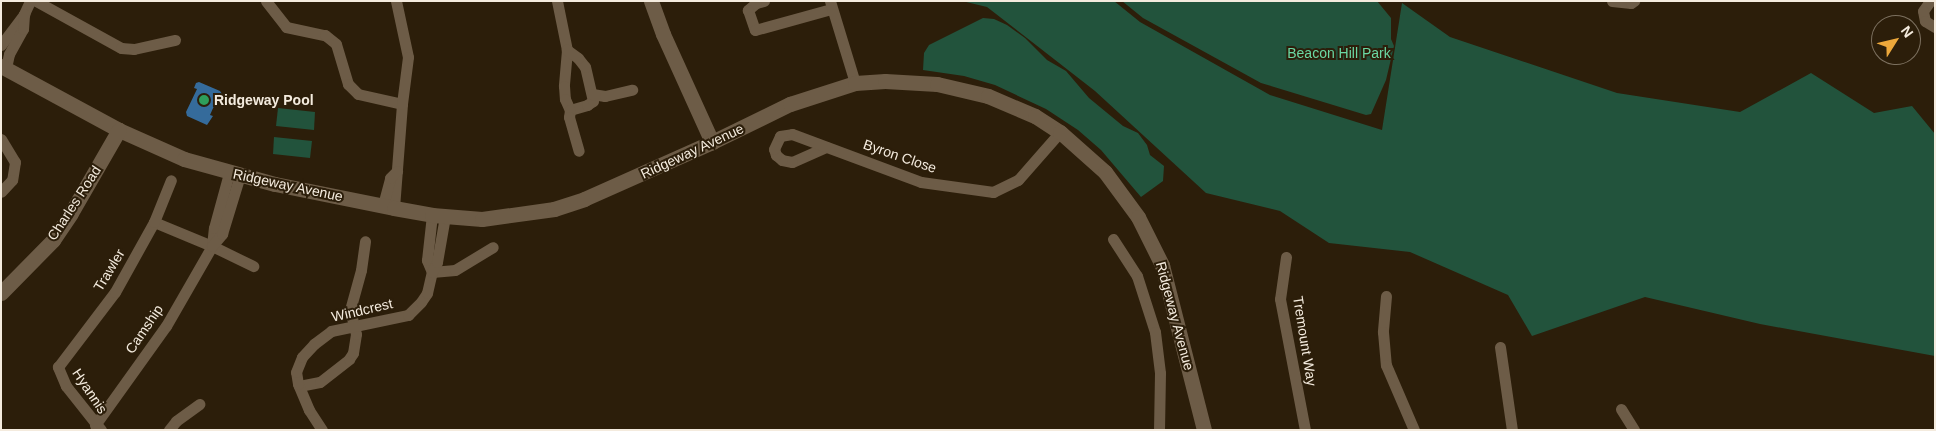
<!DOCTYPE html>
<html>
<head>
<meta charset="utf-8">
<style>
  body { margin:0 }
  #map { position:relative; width:1936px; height:431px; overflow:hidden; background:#2c1e0a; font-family:Arial,sans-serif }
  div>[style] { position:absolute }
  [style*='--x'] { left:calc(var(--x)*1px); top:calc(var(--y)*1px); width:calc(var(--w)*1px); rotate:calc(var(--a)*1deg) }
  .green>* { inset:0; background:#22533c }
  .water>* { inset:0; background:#356b9b }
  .street>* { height:11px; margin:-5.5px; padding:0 5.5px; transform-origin:5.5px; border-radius:5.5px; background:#6d5c47 }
  .secondary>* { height:15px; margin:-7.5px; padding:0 7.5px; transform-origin:7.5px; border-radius:7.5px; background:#6d5c47 }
  .dots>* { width:14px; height:14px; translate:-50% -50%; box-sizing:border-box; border:2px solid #2c1e0a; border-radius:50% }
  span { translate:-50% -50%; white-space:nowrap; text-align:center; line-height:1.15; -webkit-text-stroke:4px #2c1e0a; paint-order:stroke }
  .park-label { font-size:14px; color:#6ad7a3 }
  .poi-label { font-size:14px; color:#f4ebde; font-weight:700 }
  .left { translate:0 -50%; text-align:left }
  .street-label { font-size:14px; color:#f4ebde }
  .frame { position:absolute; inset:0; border:2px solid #f4ebde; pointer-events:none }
  .north { position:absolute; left:1871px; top:15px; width:50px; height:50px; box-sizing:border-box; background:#2c1e0a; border:1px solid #7c705f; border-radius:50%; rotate:54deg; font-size:14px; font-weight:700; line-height:20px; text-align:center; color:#f4ebde }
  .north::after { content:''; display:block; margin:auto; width:18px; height:22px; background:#eda83b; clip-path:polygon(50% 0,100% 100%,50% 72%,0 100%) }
</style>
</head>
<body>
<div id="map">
  <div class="green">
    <i style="clip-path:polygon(962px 1px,1114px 1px,1140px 22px,1270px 95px,1382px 130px,1402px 3px,1450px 37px,1617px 93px,1740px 112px,1811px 73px,1874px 113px,1912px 106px,1935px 134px,1935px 356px,1760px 324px,1645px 297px,1532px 336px,1508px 295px,1410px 252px,1329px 243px,1280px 211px,1206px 193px,1095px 91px,987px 7px)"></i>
    <i style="clip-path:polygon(1122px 1px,1377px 1px,1391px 18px,1391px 39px,1394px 46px,1386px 80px,1371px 114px,1366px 115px,1261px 83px,1143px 18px)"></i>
    <i style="clip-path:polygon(983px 18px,994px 19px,1007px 25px,1025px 38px,1047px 60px,1066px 71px,1089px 98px,1123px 126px,1138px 133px,1147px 145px,1150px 155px,1164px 166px,1163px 181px,1141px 197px,1101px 150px,1078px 130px,1046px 109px,995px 85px,964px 76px,923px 70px,924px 53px,929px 45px)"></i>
    <i style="clip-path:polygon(278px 108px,315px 112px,314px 130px,276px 126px)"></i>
    <i style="clip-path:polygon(274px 137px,312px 141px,310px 158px,273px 154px)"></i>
  </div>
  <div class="water">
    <i style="clip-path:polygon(199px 82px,220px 91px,222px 94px,220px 97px,218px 97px,210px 115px,213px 116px,207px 125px,187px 116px,186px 112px,197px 89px,194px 88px,196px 83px)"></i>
  </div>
  <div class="street">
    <i style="--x:36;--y:1;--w:97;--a:28.9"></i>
    <i style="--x:121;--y:48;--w:13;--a:4"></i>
    <i style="--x:134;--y:49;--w:42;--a:-12.4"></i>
    <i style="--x:266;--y:1;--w:33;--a:52"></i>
    <i style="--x:286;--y:27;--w:40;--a:12"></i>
    <i style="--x:325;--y:35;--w:14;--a:39"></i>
    <i style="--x:336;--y:44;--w:42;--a:73.3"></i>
    <i style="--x:348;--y:84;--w:14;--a:45"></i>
    <i style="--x:358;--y:94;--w:45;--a:12.8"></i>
    <i style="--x:402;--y:104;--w:104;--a:94.4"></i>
    <i style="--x:396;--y:1;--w:57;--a:77.9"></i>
    <i style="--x:408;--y:57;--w:47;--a:97.3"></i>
    <i style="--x:557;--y:1;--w:50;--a:78.5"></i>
    <i style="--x:567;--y:50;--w:36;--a:95"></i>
    <i style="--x:564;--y:86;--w:13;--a:86"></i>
    <i style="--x:565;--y:99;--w:12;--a:66"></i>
    <i style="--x:570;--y:110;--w:18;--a:-16"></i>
    <i style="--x:587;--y:105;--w:7;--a:-34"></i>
    <i style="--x:593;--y:101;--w:35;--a:-103"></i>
    <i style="--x:585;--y:67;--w:11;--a:-128"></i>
    <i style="--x:578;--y:58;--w:14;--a:-144"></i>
    <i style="--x:764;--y:1;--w:8;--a:166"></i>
    <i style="--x:756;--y:3;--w:11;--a:139"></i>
    <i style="--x:748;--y:10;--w:21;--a:71"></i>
    <i style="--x:755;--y:30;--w:79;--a:-15.4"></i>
    <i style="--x:830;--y:1;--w:86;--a:73"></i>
    <i style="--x:1612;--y:1;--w:19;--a:6"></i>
    <i style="--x:1631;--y:3;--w:4;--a:-34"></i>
    <i style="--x:1930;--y:1;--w:12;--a:125"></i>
    <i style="--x:1923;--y:11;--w:10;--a:79"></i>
    <i style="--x:1925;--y:21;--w:12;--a:31"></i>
    <i style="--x:1;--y:45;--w:39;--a:-53"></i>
    <i style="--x:24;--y:14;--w:14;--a:-65"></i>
    <i style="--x:6;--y:68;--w:14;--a:-78"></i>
    <i style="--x:9;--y:54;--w:29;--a:-61"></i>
    <i style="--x:23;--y:29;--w:15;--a:-86"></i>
    <i style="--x:592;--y:94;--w:13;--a:9"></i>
    <i style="--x:605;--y:96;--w:28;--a:-13"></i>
    <i style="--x:570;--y:110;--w:7;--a:98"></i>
    <i style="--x:569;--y:117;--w:35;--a:74"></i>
    <i style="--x:1;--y:139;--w:27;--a:59"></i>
    <i style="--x:15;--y:162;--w:18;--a:99"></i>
    <i style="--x:12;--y:180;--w:16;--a:133"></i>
    <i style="--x:826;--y:147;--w:37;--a:156"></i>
    <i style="--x:792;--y:162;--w:10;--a:-169"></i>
    <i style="--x:782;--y:160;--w:8;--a:-140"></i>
    <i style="--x:776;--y:155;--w:6;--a:-108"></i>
    <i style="--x:774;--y:149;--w:14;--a:-65"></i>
    <i style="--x:780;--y:136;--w:12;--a:-9"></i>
    <i style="--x:792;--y:134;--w:138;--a:20.4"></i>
    <i style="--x:921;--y:182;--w:73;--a:7.9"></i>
    <i style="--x:993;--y:192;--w:28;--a:-26"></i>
    <i style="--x:1018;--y:180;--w:64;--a:-48.8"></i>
    <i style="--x:383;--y:205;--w:28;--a:-75"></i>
    <i style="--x:390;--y:178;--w:10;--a:-45"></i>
    <i style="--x:154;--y:222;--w:63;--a:22.5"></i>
    <i style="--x:212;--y:246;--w:46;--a:26"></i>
    <i style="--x:1113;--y:239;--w:44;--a:57"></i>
    <i style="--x:1137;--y:276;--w:59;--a:72.2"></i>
    <i style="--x:1155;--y:332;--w:41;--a:83"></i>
    <i style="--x:1160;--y:373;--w:57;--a:91"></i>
    <i style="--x:212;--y:246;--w:18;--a:-84"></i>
    <i style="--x:214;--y:228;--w:57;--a:-74.7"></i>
    <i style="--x:1286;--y:257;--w:42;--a:98.1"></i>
    <i style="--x:1280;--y:299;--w:133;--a:79.2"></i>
    <i style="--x:432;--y:272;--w:23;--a:-5"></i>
    <i style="--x:455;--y:270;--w:44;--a:-31.2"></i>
    <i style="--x:432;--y:272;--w:13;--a:-113"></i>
    <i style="--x:427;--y:260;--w:45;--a:-83.7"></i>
    <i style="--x:1386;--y:296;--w:36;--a:95"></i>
    <i style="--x:1383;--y:332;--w:33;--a:85"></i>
    <i style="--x:1386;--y:365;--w:71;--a:66.7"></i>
    <i style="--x:1500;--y:347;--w:84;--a:81.8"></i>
    <i style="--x:299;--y:386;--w:21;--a:-11"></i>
    <i style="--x:320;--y:382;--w:37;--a:-38"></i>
    <i style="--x:349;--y:359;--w:7;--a:-56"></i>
    <i style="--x:353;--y:353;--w:19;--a:-81"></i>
    <i style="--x:356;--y:334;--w:25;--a:-104"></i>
    <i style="--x:350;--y:310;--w:41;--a:-74.6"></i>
    <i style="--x:361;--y:270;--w:29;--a:-82"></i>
    <i style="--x:1621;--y:409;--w:25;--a:58"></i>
    <i style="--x:95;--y:425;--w:122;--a:-54.4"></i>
    <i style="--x:166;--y:326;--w:92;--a:-60.1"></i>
    <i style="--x:212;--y:246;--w:16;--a:-50"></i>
    <i style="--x:222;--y:234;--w:62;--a:-73"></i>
    <i style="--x:101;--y:430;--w:56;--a:-128.5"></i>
    <i style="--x:66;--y:386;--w:21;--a:-113"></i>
    <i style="--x:58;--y:367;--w:94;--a:-52.8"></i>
    <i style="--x:115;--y:292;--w:80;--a:-60.9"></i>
    <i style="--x:154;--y:222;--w:45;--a:-68"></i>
    <i style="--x:169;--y:430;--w:11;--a:-52"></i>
    <i style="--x:176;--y:421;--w:29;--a:-36"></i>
    <i style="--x:322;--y:430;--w:24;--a:-123"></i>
    <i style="--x:309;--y:410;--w:28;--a:-113"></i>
    <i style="--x:298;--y:384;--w:12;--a:-99"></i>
    <i style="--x:296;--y:372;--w:16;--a:-68"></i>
    <i style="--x:302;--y:357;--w:18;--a:-47"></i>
    <i style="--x:314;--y:344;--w:21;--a:-37"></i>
    <i style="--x:331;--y:331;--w:79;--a:-11.7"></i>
    <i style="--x:408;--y:315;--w:18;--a:-45"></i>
    <i style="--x:421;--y:302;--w:11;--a:-56"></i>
    <i style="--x:427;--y:293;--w:22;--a:-77"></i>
    <i style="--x:432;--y:272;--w:11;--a:-63"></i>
    <i style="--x:437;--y:262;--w:47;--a:-80.1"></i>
  </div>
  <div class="secondary">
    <i style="--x:651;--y:1;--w:35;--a:70"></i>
    <i style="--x:663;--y:34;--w:119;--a:65.6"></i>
    <i style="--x:1;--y:66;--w:134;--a:28.5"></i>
    <i style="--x:119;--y:130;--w:71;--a:24"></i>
    <i style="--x:184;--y:159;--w:94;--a:15.4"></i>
    <i style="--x:275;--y:184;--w:121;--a:11.4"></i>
    <i style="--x:394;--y:208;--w:39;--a:10"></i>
    <i style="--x:432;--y:215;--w:50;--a:4.6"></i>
    <i style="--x:482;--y:219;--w:73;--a:-7.9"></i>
    <i style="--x:554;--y:209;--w:32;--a:-18"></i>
    <i style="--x:584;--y:199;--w:140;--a:-24"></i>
    <i style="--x:712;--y:142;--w:87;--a:-26"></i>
    <i style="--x:790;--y:104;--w:68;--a:-17.9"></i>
    <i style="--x:855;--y:83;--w:30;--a:-4"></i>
    <i style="--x:885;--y:81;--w:52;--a:3.3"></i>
    <i style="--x:937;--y:84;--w:52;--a:13.2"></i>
    <i style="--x:988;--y:96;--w:51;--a:23.1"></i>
    <i style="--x:1035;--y:116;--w:30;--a:33"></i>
    <i style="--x:1060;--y:132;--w:60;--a:41.6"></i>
    <i style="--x:1105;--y:172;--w:56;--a:53.7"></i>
    <i style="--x:1138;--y:217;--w:54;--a:63.4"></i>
    <i style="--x:1162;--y:265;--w:170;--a:75.7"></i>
    <i style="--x:1;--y:293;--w:74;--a:-45.5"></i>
    <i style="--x:53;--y:240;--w:32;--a:-56"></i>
    <i style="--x:71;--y:213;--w:96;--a:-60"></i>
  </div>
  <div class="dots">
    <i style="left:204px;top:100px;background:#2e9e5b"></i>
  </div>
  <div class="park-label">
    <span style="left:1339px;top:53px">Beacon Hill Park</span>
  </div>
  <div class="poi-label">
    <span class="left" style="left:214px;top:100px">Ridgeway Pool</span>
  </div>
  <div class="street-label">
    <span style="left:692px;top:151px;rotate:-25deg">Ridgeway Avenue</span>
    <span style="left:900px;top:156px;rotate:19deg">Byron Close</span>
    <span style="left:288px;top:185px;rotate:12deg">Ridgeway Avenue</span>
    <span style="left:74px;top:203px;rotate:-57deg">Charles Road</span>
    <span style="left:109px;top:270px;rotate:-59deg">Trawler</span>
    <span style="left:362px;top:310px;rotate:-13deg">Windcrest</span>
    <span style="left:1175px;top:316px;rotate:75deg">Ridgeway Avenue</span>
    <span style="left:144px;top:329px;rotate:-56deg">Camship</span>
    <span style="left:1305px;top:341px;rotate:81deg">Tremount Way</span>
    <span style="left:90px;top:391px;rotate:56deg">Hyannis</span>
  </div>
  <div class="frame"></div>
  <div class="north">N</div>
</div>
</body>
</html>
